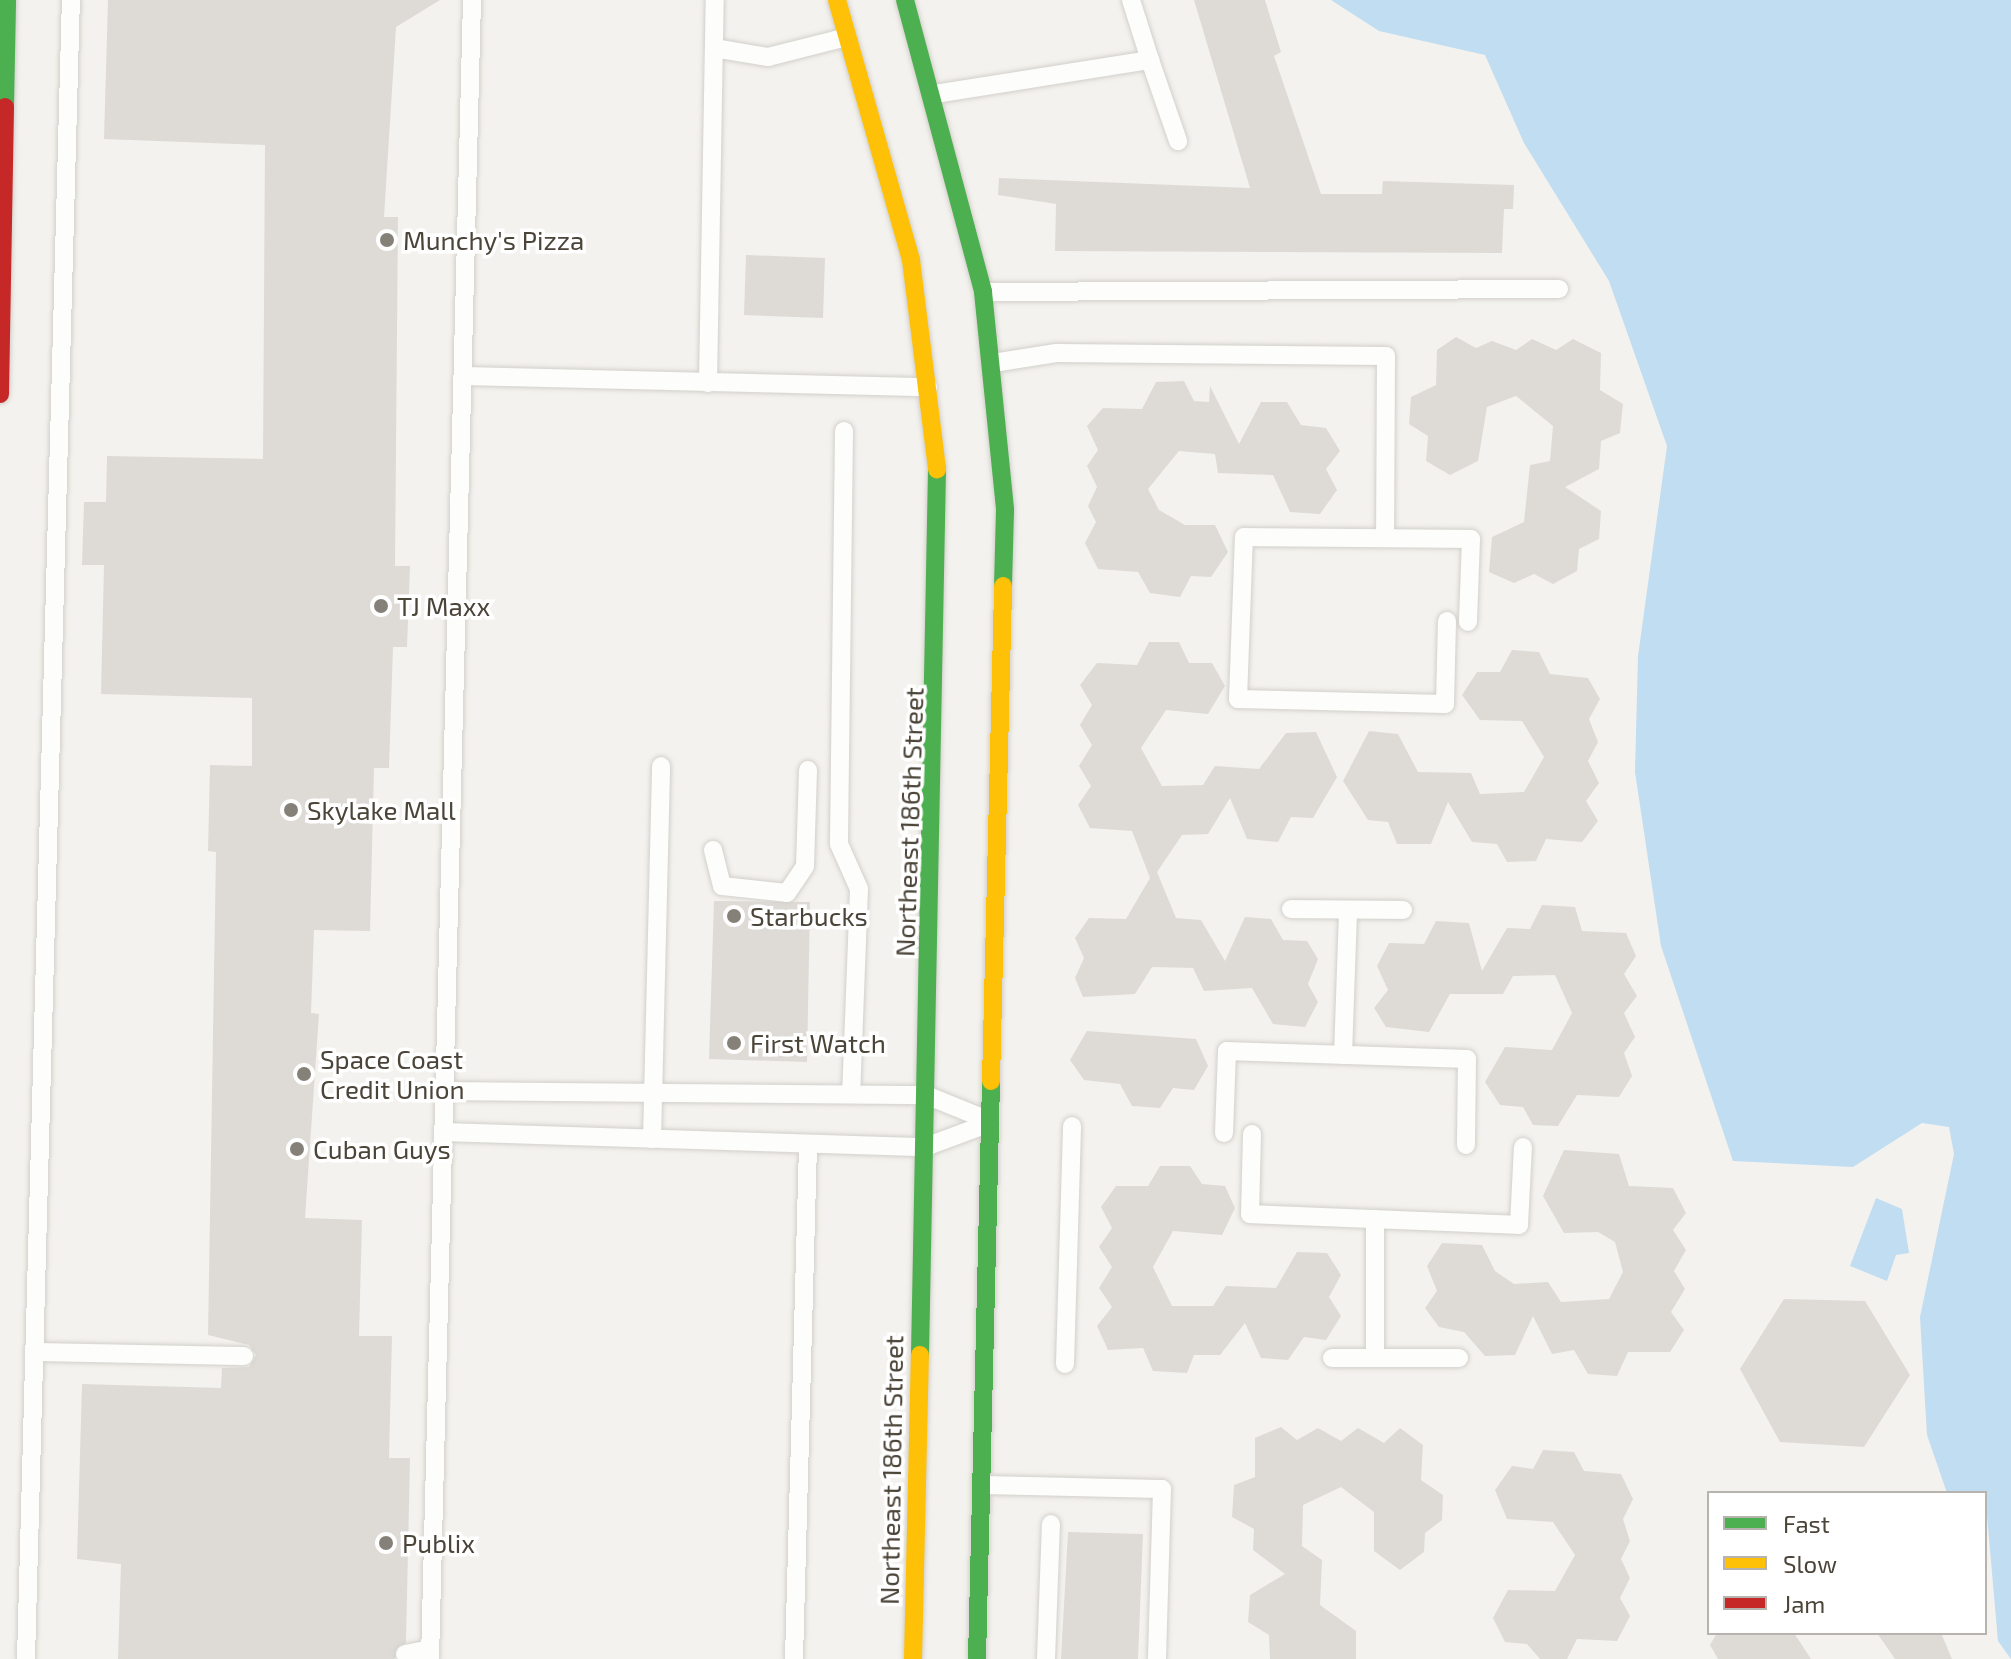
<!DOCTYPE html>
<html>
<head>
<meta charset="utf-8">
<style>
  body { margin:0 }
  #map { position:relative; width:2011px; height:1659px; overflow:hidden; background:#f4f2ee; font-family:"Exo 2",sans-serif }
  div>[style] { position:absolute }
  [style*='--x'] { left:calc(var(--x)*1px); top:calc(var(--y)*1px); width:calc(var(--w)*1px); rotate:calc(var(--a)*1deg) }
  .water>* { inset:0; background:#c0ddf1 }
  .building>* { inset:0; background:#dedbd6 }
  .roads { filter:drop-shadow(0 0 2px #d2d0cb) drop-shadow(0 0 2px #d2d0cb) }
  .lane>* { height:18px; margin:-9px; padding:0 9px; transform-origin:9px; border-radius:9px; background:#fdfdfc }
  .fast>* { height:18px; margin:-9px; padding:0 9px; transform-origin:9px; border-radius:9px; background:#4caf50 }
  .slow>* { height:18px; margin:-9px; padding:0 9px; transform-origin:9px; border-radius:9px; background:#ffc107 }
  .jam>* { height:18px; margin:-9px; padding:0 9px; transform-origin:9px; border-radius:9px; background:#c62828 }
  .dots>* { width:22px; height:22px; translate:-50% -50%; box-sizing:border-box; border:4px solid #fff; border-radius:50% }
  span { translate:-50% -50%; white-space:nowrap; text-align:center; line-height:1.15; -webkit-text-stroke:7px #fff; paint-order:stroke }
  .poi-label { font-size:26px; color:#4b4439 }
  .left { translate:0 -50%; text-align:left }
  .street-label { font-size:26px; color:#4b4439 }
  .legend { position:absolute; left:1707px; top:1491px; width:280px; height:144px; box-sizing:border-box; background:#fff; border:2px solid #b7b4b0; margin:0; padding:10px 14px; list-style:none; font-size:24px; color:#4b4439 }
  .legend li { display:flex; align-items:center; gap:16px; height:40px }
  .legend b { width:40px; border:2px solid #b7b4b0 }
</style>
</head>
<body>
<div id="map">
  <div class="water">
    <i style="clip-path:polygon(1331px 0,2011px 0,2011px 1659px,1998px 1641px,1985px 1493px,1947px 1493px,1927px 1435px,1920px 1317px,1954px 1154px,1949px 1127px,1922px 1123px,1853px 1167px,1733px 1161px,1661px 946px,1635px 772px,1638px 656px,1667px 446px,1609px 281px,1524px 143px,1485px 55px,1379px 31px)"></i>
    <i style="clip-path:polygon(1876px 1198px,1902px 1209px,1909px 1253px,1896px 1255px,1887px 1281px,1850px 1266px)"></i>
  </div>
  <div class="building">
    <i style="clip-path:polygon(108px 0,440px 0,396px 27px,384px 217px,398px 217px,395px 566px,410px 566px,407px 647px,393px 647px,389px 768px,374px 768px,370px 931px,314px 930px,311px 1013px,319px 1014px,305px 1218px,362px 1220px,359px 1336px,392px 1336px,389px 1458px,410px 1458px,406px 1642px,394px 1659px,118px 1659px,121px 1564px,77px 1559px,82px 1384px,221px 1388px,222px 1368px,249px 1367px,256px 1355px,249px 1345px,208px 1335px,216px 852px,208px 851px,210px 765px,252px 766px,252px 698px,101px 694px,104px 565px,82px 565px,84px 502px,106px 502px,107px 456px,263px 459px,265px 145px,104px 139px)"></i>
    <i style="clip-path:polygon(1194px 0,1265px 0,1281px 52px,1274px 56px,1321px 194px,1382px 194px,1383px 181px,1514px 185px,1513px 209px,1504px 209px,1502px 253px,1055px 251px,1056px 204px,998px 195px,999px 178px,1250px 188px)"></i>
    <i style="clip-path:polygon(746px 255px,825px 258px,823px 318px,744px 315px)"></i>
    <i style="clip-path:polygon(1456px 337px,1476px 348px,1492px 341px,1516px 350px,1532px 339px,1556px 350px,1573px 339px,1601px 353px,1600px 390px,1623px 404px,1620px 433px,1601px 441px,1599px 469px,1565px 487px,1601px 511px,1599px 539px,1579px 549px,1577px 571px,1553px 584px,1534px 574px,1514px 583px,1489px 572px,1492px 537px,1524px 522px,1530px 465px,1550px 461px,1553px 426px,1516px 396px,1487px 407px,1478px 461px,1450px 475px,1426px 461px,1428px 436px,1409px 424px,1411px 397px,1436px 385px,1437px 350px)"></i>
    <i style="clip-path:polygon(1184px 381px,1194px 401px,1209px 402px,1210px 386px,1239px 444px,1261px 402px,1287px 402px,1301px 425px,1326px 428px,1340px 451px,1326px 469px,1337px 490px,1320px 514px,1290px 512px,1273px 475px,1218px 473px,1215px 454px,1179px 451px,1148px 489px,1159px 510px,1185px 525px,1215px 525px,1228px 552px,1211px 577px,1191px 576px,1180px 597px,1150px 593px,1138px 572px,1098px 569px,1085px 543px,1096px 522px,1088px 506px,1097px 487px,1087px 466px,1098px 450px,1087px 426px,1103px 408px,1142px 409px,1156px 382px)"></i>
    <i style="clip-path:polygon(1149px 642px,1179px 642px,1189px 663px,1212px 663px,1225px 686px,1208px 714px,1166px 710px,1141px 748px,1162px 786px,1203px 785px,1215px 766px,1259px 769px,1286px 733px,1316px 732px,1337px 777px,1313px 818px,1291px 817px,1278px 842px,1247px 839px,1230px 798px,1208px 834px,1182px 835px,1157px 872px,1176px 918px,1201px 920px,1225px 961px,1245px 917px,1271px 919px,1283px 940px,1307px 941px,1318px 959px,1308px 984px,1318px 1002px,1305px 1027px,1273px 1024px,1252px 988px,1204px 991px,1193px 968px,1152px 967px,1135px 994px,1083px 997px,1075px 978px,1084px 958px,1075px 938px,1089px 918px,1126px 919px,1150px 878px,1132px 831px,1090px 828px,1078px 805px,1091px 786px,1079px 766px,1092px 745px,1080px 725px,1092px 705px,1080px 685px,1097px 663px,1137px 665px)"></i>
    <i style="clip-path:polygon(1512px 650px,1539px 652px,1550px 674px,1588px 678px,1600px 699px,1589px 719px,1598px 742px,1588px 761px,1599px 783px,1586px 801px,1598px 821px,1582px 842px,1546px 839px,1536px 861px,1507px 862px,1497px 844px,1472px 842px,1448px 802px,1431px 844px,1397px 844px,1388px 822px,1368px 820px,1343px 781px,1369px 731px,1398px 734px,1418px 772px,1471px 773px,1480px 794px,1524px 792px,1544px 757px,1522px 721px,1480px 720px,1462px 695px,1477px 672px,1500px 672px)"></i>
    <i style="clip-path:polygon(714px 901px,810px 902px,807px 1062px,709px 1059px)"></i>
    <i style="clip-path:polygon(1542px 905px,1575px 907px,1582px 931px,1626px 933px,1636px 956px,1624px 974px,1637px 996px,1624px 1013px,1635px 1037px,1624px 1053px,1632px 1076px,1619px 1097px,1577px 1095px,1558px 1126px,1533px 1125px,1523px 1107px,1500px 1105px,1485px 1082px,1505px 1047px,1552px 1050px,1572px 1013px,1555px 975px,1513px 976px,1503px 994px,1450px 994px,1429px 1032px,1386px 1027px,1374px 1008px,1388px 990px,1377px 966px,1389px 943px,1424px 944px,1436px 921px,1469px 923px,1482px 971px,1507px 928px,1530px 929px)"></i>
    <i style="clip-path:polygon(1087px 1031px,1196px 1039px,1208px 1066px,1194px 1090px,1173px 1088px,1160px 1108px,1132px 1106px,1120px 1084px,1084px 1080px,1070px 1060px)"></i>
    <i style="clip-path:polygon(1564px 1150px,1619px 1154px,1629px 1186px,1673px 1188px,1686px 1213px,1673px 1230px,1686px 1250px,1674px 1271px,1685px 1289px,1671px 1312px,1684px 1330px,1670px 1352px,1628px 1352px,1617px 1376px,1588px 1374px,1574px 1350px,1552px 1354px,1533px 1316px,1515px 1355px,1485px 1356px,1464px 1332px,1439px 1327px,1425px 1308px,1437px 1291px,1427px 1266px,1442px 1243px,1482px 1245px,1495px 1271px,1514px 1284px,1548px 1282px,1561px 1302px,1609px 1299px,1623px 1272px,1615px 1242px,1598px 1232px,1564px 1233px,1543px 1196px)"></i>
    <i style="clip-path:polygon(1160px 1166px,1190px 1166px,1202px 1184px,1225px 1186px,1235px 1208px,1222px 1235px,1173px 1231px,1153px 1267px,1172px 1306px,1213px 1306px,1226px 1286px,1276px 1288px,1297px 1252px,1327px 1253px,1341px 1275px,1329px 1297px,1341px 1316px,1326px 1340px,1304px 1337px,1288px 1360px,1261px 1358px,1245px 1323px,1220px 1355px,1194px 1355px,1187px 1373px,1153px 1371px,1143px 1348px,1108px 1350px,1097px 1326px,1112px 1307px,1099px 1288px,1112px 1267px,1099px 1247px,1112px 1228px,1101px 1207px,1116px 1186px,1148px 1186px)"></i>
    <i style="clip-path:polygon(1784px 1299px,1865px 1301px,1910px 1375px,1864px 1447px,1780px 1442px,1740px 1369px)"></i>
    <i style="clip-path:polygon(1281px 1427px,1297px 1440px,1318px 1428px,1341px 1441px,1358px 1428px,1384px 1443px,1400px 1428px,1423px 1445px,1421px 1480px,1443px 1495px,1442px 1520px,1425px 1533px,1424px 1552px,1400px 1570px,1374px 1551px,1374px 1512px,1341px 1487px,1303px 1505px,1302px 1546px,1322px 1560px,1320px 1605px,1356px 1631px,1356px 1659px,1270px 1659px,1269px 1635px,1248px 1622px,1250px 1595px,1285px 1574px,1253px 1550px,1254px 1529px,1232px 1517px,1234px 1485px,1255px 1477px,1255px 1438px)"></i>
    <i style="clip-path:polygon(1543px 1450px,1574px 1452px,1584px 1471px,1621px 1474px,1633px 1499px,1623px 1519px,1630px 1541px,1621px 1559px,1630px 1578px,1620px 1598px,1630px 1616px,1617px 1641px,1577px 1639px,1567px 1659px,1540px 1659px,1527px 1644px,1505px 1642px,1493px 1618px,1508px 1590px,1555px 1591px,1575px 1555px,1553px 1522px,1507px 1519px,1495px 1490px,1512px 1466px,1533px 1469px)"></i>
    <i style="clip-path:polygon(1068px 1532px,1143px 1534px,1138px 1659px,1061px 1659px)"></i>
    <i style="clip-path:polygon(1717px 1633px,1794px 1633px,1811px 1659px,1718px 1659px,1710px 1645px)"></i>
    <i style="clip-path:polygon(1877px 1633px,1941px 1633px,1952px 1659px,1895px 1659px)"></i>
  </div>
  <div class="roads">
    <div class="lane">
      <i style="--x:714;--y:48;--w:55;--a:9.5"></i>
      <i style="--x:768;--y:57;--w:81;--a:-14.2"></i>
      <i style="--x:1150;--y:60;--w:86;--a:70.9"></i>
      <i style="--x:935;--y:94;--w:218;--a:-9"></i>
      <i style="--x:1150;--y:60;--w:63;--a:-107.6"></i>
      <i style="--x:983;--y:292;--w:576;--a:-0.3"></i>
      <i style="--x:993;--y:363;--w:64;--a:-9"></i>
      <i style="--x:1056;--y:353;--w:330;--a:0.5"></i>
      <i style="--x:1386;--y:356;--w:182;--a:90.3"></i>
      <i style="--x:463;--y:376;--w:465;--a:1.4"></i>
      <i style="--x:708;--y:383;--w:383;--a:-89"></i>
      <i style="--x:844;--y:431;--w:413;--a:90.7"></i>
      <i style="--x:839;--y:844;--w:49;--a:66"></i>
      <i style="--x:859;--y:889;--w:205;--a:92.2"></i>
      <i style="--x:1447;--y:621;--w:83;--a:91.4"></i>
      <i style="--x:1445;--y:704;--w:207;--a:-178.6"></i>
      <i style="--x:1238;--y:699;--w:162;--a:-87.9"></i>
      <i style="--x:1244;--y:537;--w:227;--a:0.5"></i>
      <i style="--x:1471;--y:539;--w:83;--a:92.1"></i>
      <i style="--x:713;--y:850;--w:37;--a:76"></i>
      <i style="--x:722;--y:886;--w:65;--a:6.1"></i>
      <i style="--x:787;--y:893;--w:32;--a:-56"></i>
      <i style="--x:805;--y:866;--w:96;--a:-88.2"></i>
      <i style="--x:1291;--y:909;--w:112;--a:0.5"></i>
      <i style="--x:1343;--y:1055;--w:145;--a:-88"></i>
      <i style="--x:445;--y:1091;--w:481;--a:0.5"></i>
      <i style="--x:926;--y:1095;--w:69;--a:22.1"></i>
      <i style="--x:443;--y:1132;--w:482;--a:1.8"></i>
      <i style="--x:925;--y:1147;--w:69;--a:-20.3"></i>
      <i style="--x:1224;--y:1133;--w:82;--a:-87.9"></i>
      <i style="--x:1227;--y:1051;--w:240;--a:1.9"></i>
      <i style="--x:1467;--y:1059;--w:86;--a:90.7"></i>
      <i style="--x:1252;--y:1134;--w:80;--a:91.4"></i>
      <i style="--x:1250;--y:1214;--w:269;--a:2.3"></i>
      <i style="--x:1519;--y:1225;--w:78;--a:-87.1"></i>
      <i style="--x:652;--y:1139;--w:373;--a:-88.6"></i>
      <i style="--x:34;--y:1352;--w:210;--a:1.1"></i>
      <i style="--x:1332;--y:1358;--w:127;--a:0"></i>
      <i style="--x:1375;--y:1358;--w:139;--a:-90"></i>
      <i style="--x:1065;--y:1364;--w:238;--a:-88.3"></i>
      <i style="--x:982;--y:1485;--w:180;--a:1.3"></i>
      <i style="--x:1162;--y:1489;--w:170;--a:91.7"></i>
      <i style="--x:405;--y:1654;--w:25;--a:-11"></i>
      <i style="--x:26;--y:1659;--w:1660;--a:-88.45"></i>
      <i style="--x:430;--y:1659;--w:1660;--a:-88.55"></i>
      <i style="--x:794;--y:1659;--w:515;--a:-88.44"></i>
      <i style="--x:1046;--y:1659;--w:135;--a:-87.9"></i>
    </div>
    <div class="fast">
      <i style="--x:905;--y:0;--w:302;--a:75"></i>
      <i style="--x:983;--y:292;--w:219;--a:84.2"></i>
      <i style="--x:1005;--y:510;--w:76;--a:91.5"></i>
      <i style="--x:5;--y:107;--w:107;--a:-88.9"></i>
      <i style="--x:920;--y:1355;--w:886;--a:-88.9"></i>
      <i style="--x:977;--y:1659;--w:578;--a:-88.61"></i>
    </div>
    <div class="slow">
      <i style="--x:837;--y:0;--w:270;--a:74.1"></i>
      <i style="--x:911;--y:260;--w:211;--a:82.9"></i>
      <i style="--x:991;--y:1081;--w:495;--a:-88.6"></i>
      <i style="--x:913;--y:1659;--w:304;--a:-88.7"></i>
    </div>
    <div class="jam">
      <i style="--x:0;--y:394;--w:287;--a:-89"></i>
    </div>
  </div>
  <div class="dots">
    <i style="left:387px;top:240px;background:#868178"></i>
    <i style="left:381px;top:606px;background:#868178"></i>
    <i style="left:291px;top:810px;background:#868178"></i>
    <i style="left:734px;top:916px;background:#868178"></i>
    <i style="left:734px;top:1043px;background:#868178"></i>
    <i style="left:304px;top:1074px;background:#868178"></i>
    <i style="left:297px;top:1149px;background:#868178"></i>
    <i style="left:386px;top:1543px;background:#868178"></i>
  </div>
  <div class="poi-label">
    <span class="left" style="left:403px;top:240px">Munchy's Pizza</span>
    <span class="left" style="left:397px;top:606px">TJ Maxx</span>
    <span class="left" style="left:307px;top:810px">Skylake Mall</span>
    <span class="left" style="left:750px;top:916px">Starbucks</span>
    <span class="left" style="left:750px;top:1043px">First Watch</span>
    <span class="left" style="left:320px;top:1074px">Space Coast<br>Credit Union</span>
    <span class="left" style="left:313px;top:1149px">Cuban Guys</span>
    <span class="left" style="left:402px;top:1543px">Publix</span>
  </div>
  <div class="street-label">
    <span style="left:909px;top:822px;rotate:-88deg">Northeast 186th Street</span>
    <span style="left:891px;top:1470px;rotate:-89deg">Northeast 186th Street</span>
  </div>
  <ul class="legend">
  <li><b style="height:10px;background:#4caf50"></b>Fast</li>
  <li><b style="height:10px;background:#ffc107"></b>Slow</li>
  <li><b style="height:10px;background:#c62828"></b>Jam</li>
  </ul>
</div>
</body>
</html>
